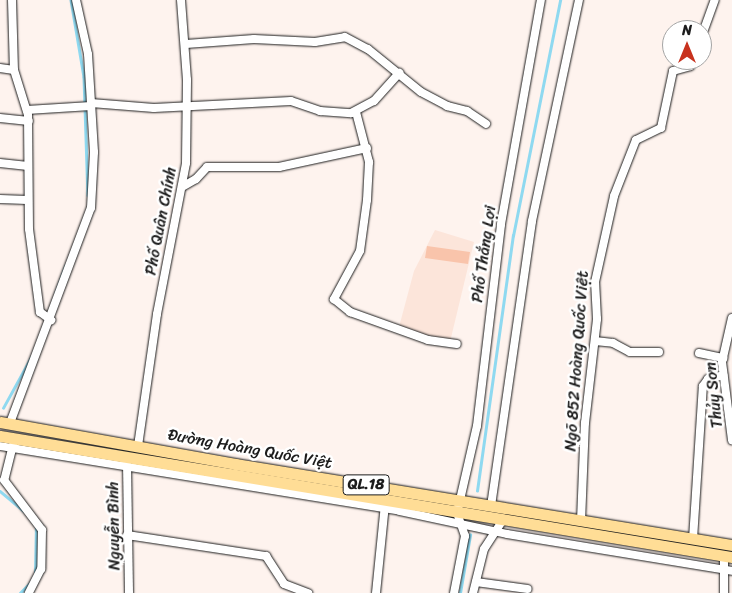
<!DOCTYPE html>
<html>
<head>
<meta charset="utf-8">
<style>
  body { margin:0 }
  #map { position:relative; width:732px; height:593px; overflow:hidden; background:#fef3ee; font-family:Sriracha,sans-serif }
  div>[style] { position:absolute }
  [style*='--x'] { left:calc(var(--x)*1px); top:calc(var(--y)*1px); width:calc(var(--w)*1px); rotate:calc(var(--a)*1deg) }
  .built>* { inset:0; background:#fce5da }
  .stream>* { height:2.5px; margin:-1.25px; padding:0 1.25px; transform-origin:1.25px; border-radius:1.25px; background:#8fd9f0 }
  .building>* { inset:0; background:#f9c4ab }
  .roads { filter:drop-shadow(0 0 1px #1c1c1c) drop-shadow(0 0 1px #1c1c1c) }
  .minor>* { height:8px; margin:-4px; padding:0 4px; transform-origin:4px; border-radius:4px; background:#fff }
  .highway>* { height:11px; margin:-5.5px; padding:0 5.5px; transform-origin:5.5px; border-radius:5.5px; background:#ffdd96 }
  span { translate:-50% -50%; white-space:nowrap; text-align:center; line-height:1.15; -webkit-text-stroke:5px #fff; paint-order:stroke }
  .shield-label span { padding:1px 4px; background:#fff; border:1px solid; border-radius:4px; -webkit-text-stroke-width:0 }
  .shield-label { font-size:15px; color:#1c1c1c; font-weight:700 }
  .street-label { font-size:16px; color:#1c1c1c }
  .north { position:absolute; left:662px; top:20px; width:50px; height:50px; box-sizing:border-box; background:#fff; border:1px solid #a4a4a4; border-radius:50%; rotate:0deg; font-size:14px; font-weight:700; line-height:20px; text-align:center; color:#1c1c1c }
  .north::after { content:''; display:block; margin:auto; width:18px; height:22px; background:#c8321e; clip-path:polygon(50% 0,100% 100%,50% 72%,0 100%) }
</style>
</head>
<body>
<div id="map">
  <div class="built">
    <i style="clip-path:polygon(435px 230px,474px 242px,450px 342px,399px 327px,414px 271px)"></i>
  </div>
  <div class="stream">
    <i style="--x:71;--y:0;--w:78;--a:80.4"></i>
    <i style="--x:84;--y:77;--w:118;--a:88.1"></i>
    <i style="--x:55;--y:294;--w:30;--a:-70"></i>
    <i style="--x:3;--y:408;--w:58;--a:-61.2"></i>
    <i style="--x:0;--y:491;--w:31;--a:40"></i>
    <i style="--x:477;--y:491;--w:258;--a:-82"></i>
    <i style="--x:513;--y:236;--w:241;--a:-78.7"></i>
    <i style="--x:35;--y:573;--w:46;--a:-88.8"></i>
    <i style="--x:20;--y:593;--w:14;--a:-45"></i>
    <i style="--x:460;--y:593;--w:59;--a:-80.2"></i>
  </div>
  <div class="building">
    <i style="clip-path:polygon(427px 246px,470px 252px,468px 264px,425px 258px)"></i>
  </div>
  <div class="roads">
    <div class="minor">
      <i style="--x:12;--y:0;--w:70;--a:88.4"></i>
      <i style="--x:14;--y:70;--w:47;--a:72.7"></i>
      <i style="--x:28;--y:115;--w:114;--a:89.5"></i>
      <i style="--x:29;--y:229;--w:84;--a:82.5"></i>
      <i style="--x:40;--y:312;--w:14;--a:36"></i>
      <i style="--x:702;--y:35;--w:37;--a:-70"></i>
      <i style="--x:186;--y:44;--w:68;--a:-4.2"></i>
      <i style="--x:254;--y:39;--w:61;--a:2.8"></i>
      <i style="--x:315;--y:42;--w:30;--a:-9"></i>
      <i style="--x:345;--y:37;--w:26;--a:28"></i>
      <i style="--x:368;--y:49;--w:68;--a:39.1"></i>
      <i style="--x:421;--y:92;--w:30;--a:28"></i>
      <i style="--x:447;--y:106;--w:21;--a:14"></i>
      <i style="--x:467;--y:111;--w:23;--a:34"></i>
      <i style="--x:0;--y:68;--w:14;--a:8"></i>
      <i style="--x:91;--y:103;--w:63;--a:4.5"></i>
      <i style="--x:154;--y:108;--w:137;--a:-2.9"></i>
      <i style="--x:291;--y:101;--w:31;--a:19"></i>
      <i style="--x:320;--y:111;--w:31;--a:4"></i>
      <i style="--x:351;--y:113;--w:26;--a:-28"></i>
      <i style="--x:374;--y:101;--w:38;--a:-48"></i>
      <i style="--x:27;--y:110;--w:64;--a:-3.6"></i>
      <i style="--x:356;--y:112;--w:52;--a:75.4"></i>
      <i style="--x:369;--y:162;--w:38;--a:93"></i>
      <i style="--x:367;--y:200;--w:51;--a:97.8"></i>
      <i style="--x:360;--y:251;--w:55;--a:118.4"></i>
      <i style="--x:334;--y:299;--w:21;--a:39"></i>
      <i style="--x:350;--y:312;--w:83;--a:19.7"></i>
      <i style="--x:428;--y:340;--w:29;--a:8"></i>
      <i style="--x:0;--y:118;--w:29;--a:6"></i>
      <i style="--x:0;--y:163;--w:28;--a:6"></i>
      <i style="--x:182;--y:187;--w:16;--a:-30"></i>
      <i style="--x:196;--y:179;--w:16;--a:-47"></i>
      <i style="--x:207;--y:167;--w:72;--a:0"></i>
      <i style="--x:279;--y:167;--w:90;--a:-12.2"></i>
      <i style="--x:0;--y:199;--w:27;--a:2"></i>
      <i style="--x:732;--y:318;--w:45;--a:102.8"></i>
      <i style="--x:722;--y:362;--w:79;--a:82.7"></i>
      <i style="--x:595;--y:341;--w:18;--a:6"></i>
      <i style="--x:613;--y:343;--w:19;--a:28"></i>
      <i style="--x:630;--y:352;--w:29;--a:0"></i>
      <i style="--x:699;--y:353;--w:25;--a:12"></i>
      <i style="--x:10;--y:423;--w:230;--a:-69.4"></i>
      <i style="--x:91;--y:208;--w:56;--a:-86.9"></i>
      <i style="--x:94;--y:152;--w:98;--a:-93.5"></i>
      <i style="--x:88;--y:54;--w:55;--a:-102.5"></i>
      <i style="--x:13;--y:445;--w:36;--a:104"></i>
      <i style="--x:4;--y:480;--w:63;--a:52.8"></i>
      <i style="--x:42;--y:530;--w:39;--a:91"></i>
      <i style="--x:41;--y:569;--w:27;--a:117"></i>
      <i style="--x:0;--y:446;--w:405;--a:9.2"></i>
      <i style="--x:400;--y:511;--w:109;--a:12.1"></i>
      <i style="--x:507;--y:534;--w:228;--a:9.3"></i>
      <i style="--x:138;--y:446;--w:133;--a:-81.8"></i>
      <i style="--x:157;--y:314;--w:154;--a:-79.1"></i>
      <i style="--x:186;--y:163;--w:83;--a:-89.3"></i>
      <i style="--x:187;--y:80;--w:80;--a:-94.3"></i>
      <i style="--x:127;--y:464;--w:129;--a:89.1"></i>
      <i style="--x:491;--y:506;--w:288;--a:-81.8"></i>
      <i style="--x:532;--y:221;--w:226;--a:-78"></i>
      <i style="--x:581;--y:521;--w:98;--a:-87.7"></i>
      <i style="--x:585;--y:423;--w:105;--a:-83.4"></i>
      <i style="--x:597;--y:319;--w:37;--a:-93"></i>
      <i style="--x:595;--y:282;--w:88;--a:-77.5"></i>
      <i style="--x:614;--y:196;--w:60;--a:-68.6"></i>
      <i style="--x:636;--y:140;--w:28;--a:-26"></i>
      <i style="--x:661;--y:128;--w:58;--a:-78.1"></i>
      <i style="--x:673;--y:71;--w:18;--a:-16"></i>
      <i style="--x:690;--y:66;--w:7;--a:-63"></i>
      <i style="--x:127;--y:535;--w:141;--a:8.6"></i>
      <i style="--x:266;--y:556;--w:33;--a:57"></i>
      <i style="--x:284;--y:584;--w:26;--a:21"></i>
      <i style="--x:693;--y:539;--w:153;--a:-86.3"></i>
      <i style="--x:703;--y:386;--w:9;--a:-54"></i>
      <i style="--x:708;--y:379;--w:16;--a:-14"></i>
      <i style="--x:724;--y:556;--w:37;--a:90"></i>
      <i style="--x:476;--y:582;--w:52;--a:7.7"></i>
      <i style="--x:376;--y:593;--w:88;--a:-84.2"></i>
      <i style="--x:454;--y:593;--w:58;--a:-79.1"></i>
      <i style="--x:465;--y:536;--w:24;--a:-109"></i>
      <i style="--x:457;--y:513;--w:89;--a:-77.1"></i>
      <i style="--x:477;--y:426;--w:203;--a:-83.2"></i>
      <i style="--x:501;--y:224;--w:228;--a:-79.9"></i>
      <i style="--x:473;--y:593;--w:45;--a:-76"></i>
      <i style="--x:484;--y:549;--w:33;--a:-57"></i>
    </div>
    <div class="highway">
      <i style="--x:0;--y:422;--w:239;--a:10.1"></i>
      <i style="--x:235;--y:464;--w:504;--a:9.26"></i>
      <i style="--x:0;--y:436;--w:742;--a:9.39"></i>
    </div>
  </div>
  <div class="shield-label">
    <span style="left:366px;top:485px">QL.18</span>
  </div>
  <div class="street-label">
    <span style="left:161px;top:221px;rotate:-79deg">Phố Quân Chính</span>
    <span style="left:484px;top:254px;rotate:-82deg">Phố Thắng Lợi</span>
    <span style="left:577px;top:361px;rotate:-86deg">Ngõ 852 Hoàng Quốc Việt</span>
    <span style="left:714px;top:395px;rotate:-96deg">Thủy Sơn</span>
    <span style="left:250px;top:449px;rotate:10deg">Đường Hoàng Quốc Việt</span>
    <span style="left:114px;top:526px;rotate:-91deg">Nguyễn Bình</span>
  </div>
  <div class="north">N</div>
</div>
</body>
</html>
